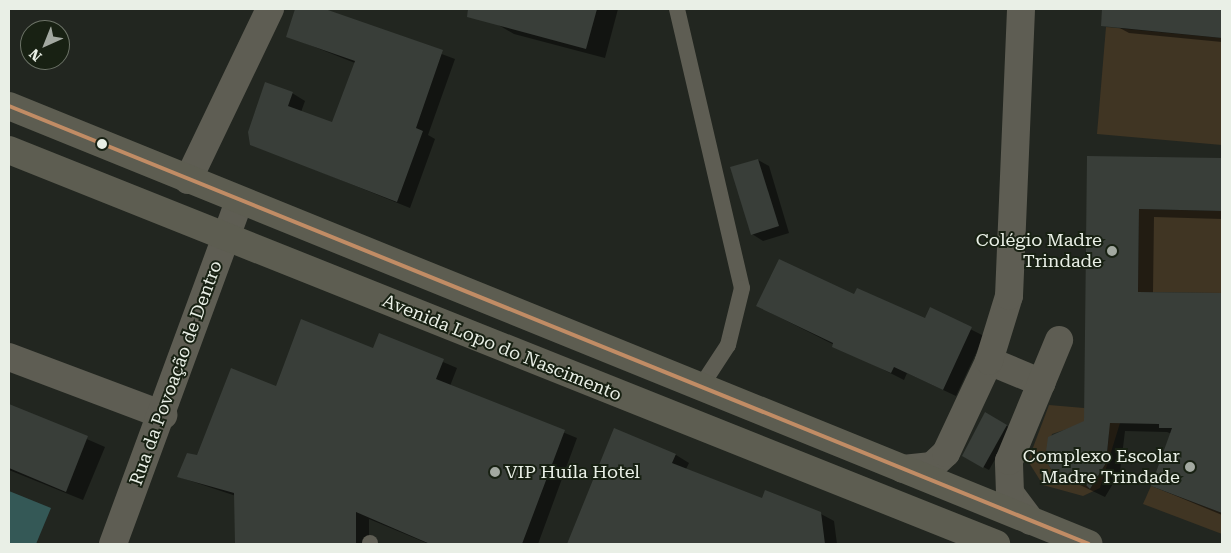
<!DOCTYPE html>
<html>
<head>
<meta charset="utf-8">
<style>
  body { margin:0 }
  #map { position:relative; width:1231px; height:553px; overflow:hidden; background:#222620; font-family:"Roboto Serif",serif }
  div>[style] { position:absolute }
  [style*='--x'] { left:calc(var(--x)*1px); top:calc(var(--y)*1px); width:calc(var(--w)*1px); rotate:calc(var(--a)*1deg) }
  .green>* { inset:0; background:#403523 }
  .water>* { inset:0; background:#345856 }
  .shadow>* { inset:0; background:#0007 }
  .building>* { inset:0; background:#393e39 }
  .service>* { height:16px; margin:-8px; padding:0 8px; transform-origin:8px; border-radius:8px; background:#5e5d53 }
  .minor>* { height:28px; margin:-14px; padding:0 14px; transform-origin:14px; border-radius:14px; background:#5e5d53 }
  .primary>* { height:28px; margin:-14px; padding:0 14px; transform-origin:14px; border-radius:14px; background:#5d5d51 }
  .bus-1>* { height:4px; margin:-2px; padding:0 2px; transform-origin:2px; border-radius:2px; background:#c18c65 }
  .dots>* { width:14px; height:14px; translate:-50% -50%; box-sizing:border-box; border:2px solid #182113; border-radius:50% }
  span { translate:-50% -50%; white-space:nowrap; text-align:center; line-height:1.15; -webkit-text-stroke:4px #182113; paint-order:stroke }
  .poi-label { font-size:18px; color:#e9efe6 }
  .right { translate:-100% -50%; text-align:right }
  .left { translate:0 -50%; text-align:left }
  .street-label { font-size:18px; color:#e9efe6 }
  .frame { position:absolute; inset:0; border:10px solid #e9efe6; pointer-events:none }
  .north { position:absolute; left:20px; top:20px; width:50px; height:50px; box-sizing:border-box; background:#182113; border:1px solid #6c7367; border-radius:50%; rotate:224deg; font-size:14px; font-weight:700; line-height:20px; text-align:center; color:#e9efe6 }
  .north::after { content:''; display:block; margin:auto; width:18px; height:22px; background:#a3a9a1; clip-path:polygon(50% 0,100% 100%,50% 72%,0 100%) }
</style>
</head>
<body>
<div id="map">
  <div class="green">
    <i style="clip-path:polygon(1106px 27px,1222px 38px,1222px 145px,1097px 134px)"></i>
    <i style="clip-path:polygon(1139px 209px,1222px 211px,1222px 293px,1138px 292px)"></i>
    <i style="clip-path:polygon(evenodd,1049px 405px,1084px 408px,1120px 423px,1100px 488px,1083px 496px,1043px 485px,1028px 461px,1049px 405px,1076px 426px,1109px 434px,1106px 463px,1090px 489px,1080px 479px,1054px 474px,1045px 459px,1052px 434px,1076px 426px)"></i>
    <i style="clip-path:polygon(1151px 486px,1222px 513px,1222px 534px,1143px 504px)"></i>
  </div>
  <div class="water">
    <i style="clip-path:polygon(9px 491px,51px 508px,36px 544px,9px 544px)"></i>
  </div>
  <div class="shadow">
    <i style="clip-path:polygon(297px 9px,321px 9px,455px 59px,428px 135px,435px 139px,410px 208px,252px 144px,292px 93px,305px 101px,301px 112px,333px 123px,355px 63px,287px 36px)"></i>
    <i style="clip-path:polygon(499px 9px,618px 9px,605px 58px,514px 34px,495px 23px)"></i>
    <i style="clip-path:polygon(1120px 9px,1222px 12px,1222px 42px,1129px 33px,1118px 27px)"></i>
    <i style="clip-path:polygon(1088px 157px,1222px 159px,1222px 219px,1154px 217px,1153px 293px,1222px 294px,1222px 515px,1152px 486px,1172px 434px,1167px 432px,1125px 431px,1120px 472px,1105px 497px,1055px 473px,1086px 422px)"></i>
    <i style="clip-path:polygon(758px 160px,769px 166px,789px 233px,763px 241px,752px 234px)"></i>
    <i style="clip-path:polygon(855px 296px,925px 320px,930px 309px,984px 336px,956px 396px,907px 373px,904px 380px,771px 313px)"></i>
    <i style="clip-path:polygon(380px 335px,457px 368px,450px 386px,577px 438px,538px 544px,429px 544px,369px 519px,369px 544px,236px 544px,236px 496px,179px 477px,277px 388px,374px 349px)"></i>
    <i style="clip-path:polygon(11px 406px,105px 447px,83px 500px,9px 470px)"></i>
    <i style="clip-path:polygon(986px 414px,1012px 429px,989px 470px,963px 456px)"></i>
    <i style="clip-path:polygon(615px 430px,676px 455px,689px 463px,686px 469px,763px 500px,821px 514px,834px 521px,837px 544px,569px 544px)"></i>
  </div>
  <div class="building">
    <i style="clip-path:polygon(295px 9px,325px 9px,443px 50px,416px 128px,423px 131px,397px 202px,250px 145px,248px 132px,265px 82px,293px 92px,288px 106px,332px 122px,355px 61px,286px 37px)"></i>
    <i style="clip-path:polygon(468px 9px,597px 9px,586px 49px,467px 17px)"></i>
    <i style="clip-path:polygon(1102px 9px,1222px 10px,1222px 38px,1101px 26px)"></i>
    <i style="clip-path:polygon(1087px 156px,1222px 158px,1222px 211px,1139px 209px,1138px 292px,1222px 293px,1222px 513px,1151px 486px,1172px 428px,1159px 428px,1159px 424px,1110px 423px,1106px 463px,1090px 489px,1080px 479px,1054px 474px,1045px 459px,1048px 437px,1084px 421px)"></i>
    <i style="clip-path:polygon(758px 159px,779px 226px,751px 235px,730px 167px)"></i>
    <i style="clip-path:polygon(779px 259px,854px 294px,857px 288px,925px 318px,930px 307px,972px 327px,943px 390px,894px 367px,891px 373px,832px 347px,833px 343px,756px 306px)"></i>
    <i style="clip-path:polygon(301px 319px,373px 348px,379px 333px,444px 359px,436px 379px,565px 430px,522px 544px,430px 544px,356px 512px,356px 544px,235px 544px,234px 493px,177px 477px,187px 453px,197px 455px,231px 368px,276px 386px)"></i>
    <i style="clip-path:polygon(9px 404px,88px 436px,66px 492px,9px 468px)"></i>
    <i style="clip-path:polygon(985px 412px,1007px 425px,983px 468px,962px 456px)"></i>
    <i style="clip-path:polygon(614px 428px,676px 454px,672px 463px,762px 498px,765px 490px,821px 512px,825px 544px,567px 544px)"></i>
  </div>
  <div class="service">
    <i style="--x:677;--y:9;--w:286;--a:76.9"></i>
    <i style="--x:742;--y:288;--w:59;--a:103.8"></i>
    <i style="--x:728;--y:345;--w:51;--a:123.1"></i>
    <i style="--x:370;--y:544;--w:1;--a:-90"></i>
  </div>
  <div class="minor">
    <i style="--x:188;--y:180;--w:190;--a:-64.4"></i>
    <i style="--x:9;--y:357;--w:165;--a:20.6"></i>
    <i style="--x:989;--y:361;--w:57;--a:22.5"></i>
    <i style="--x:903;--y:469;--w:29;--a:-6"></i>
    <i style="--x:932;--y:466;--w:19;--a:-43"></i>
    <i style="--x:946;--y:453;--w:102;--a:-64.9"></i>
    <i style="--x:989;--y:361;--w:68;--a:-72.9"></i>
    <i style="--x:1009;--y:296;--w:287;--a:-87.6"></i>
    <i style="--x:1031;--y:521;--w:35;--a:-127"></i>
    <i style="--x:1010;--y:493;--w:32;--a:-92"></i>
    <i style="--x:1009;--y:461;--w:131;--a:-67.5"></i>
    <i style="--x:113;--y:544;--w:365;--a:-69.8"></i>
  </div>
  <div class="primary">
    <i style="--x:9;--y:106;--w:1165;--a:22.08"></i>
    <i style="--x:9;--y:150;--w:1063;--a:21.76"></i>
  </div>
  <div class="bus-1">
    <i style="--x:9;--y:106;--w:1165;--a:22.08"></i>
  </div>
  <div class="dots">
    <i style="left:102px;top:144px;background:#e9efe6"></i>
    <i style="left:1112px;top:251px;background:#a3a9a1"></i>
    <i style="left:1190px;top:467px;background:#a3a9a1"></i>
    <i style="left:495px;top:472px;background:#a3a9a1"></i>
  </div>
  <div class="poi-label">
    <span class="right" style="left:1102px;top:251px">Colégio Madre<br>Trindade</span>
    <span class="right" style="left:1180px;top:467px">Complexo Escolar<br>Madre Trindade</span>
    <span class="left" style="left:505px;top:472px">VIP Huíla Hotel</span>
  </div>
  <div class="street-label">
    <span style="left:502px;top:348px;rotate:22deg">Avenida Lopo do Nascimento</span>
    <span style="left:176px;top:373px;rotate:-70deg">Rua da Povoação de Dentro</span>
  </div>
  <div class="frame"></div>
  <div class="north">N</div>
</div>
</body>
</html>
